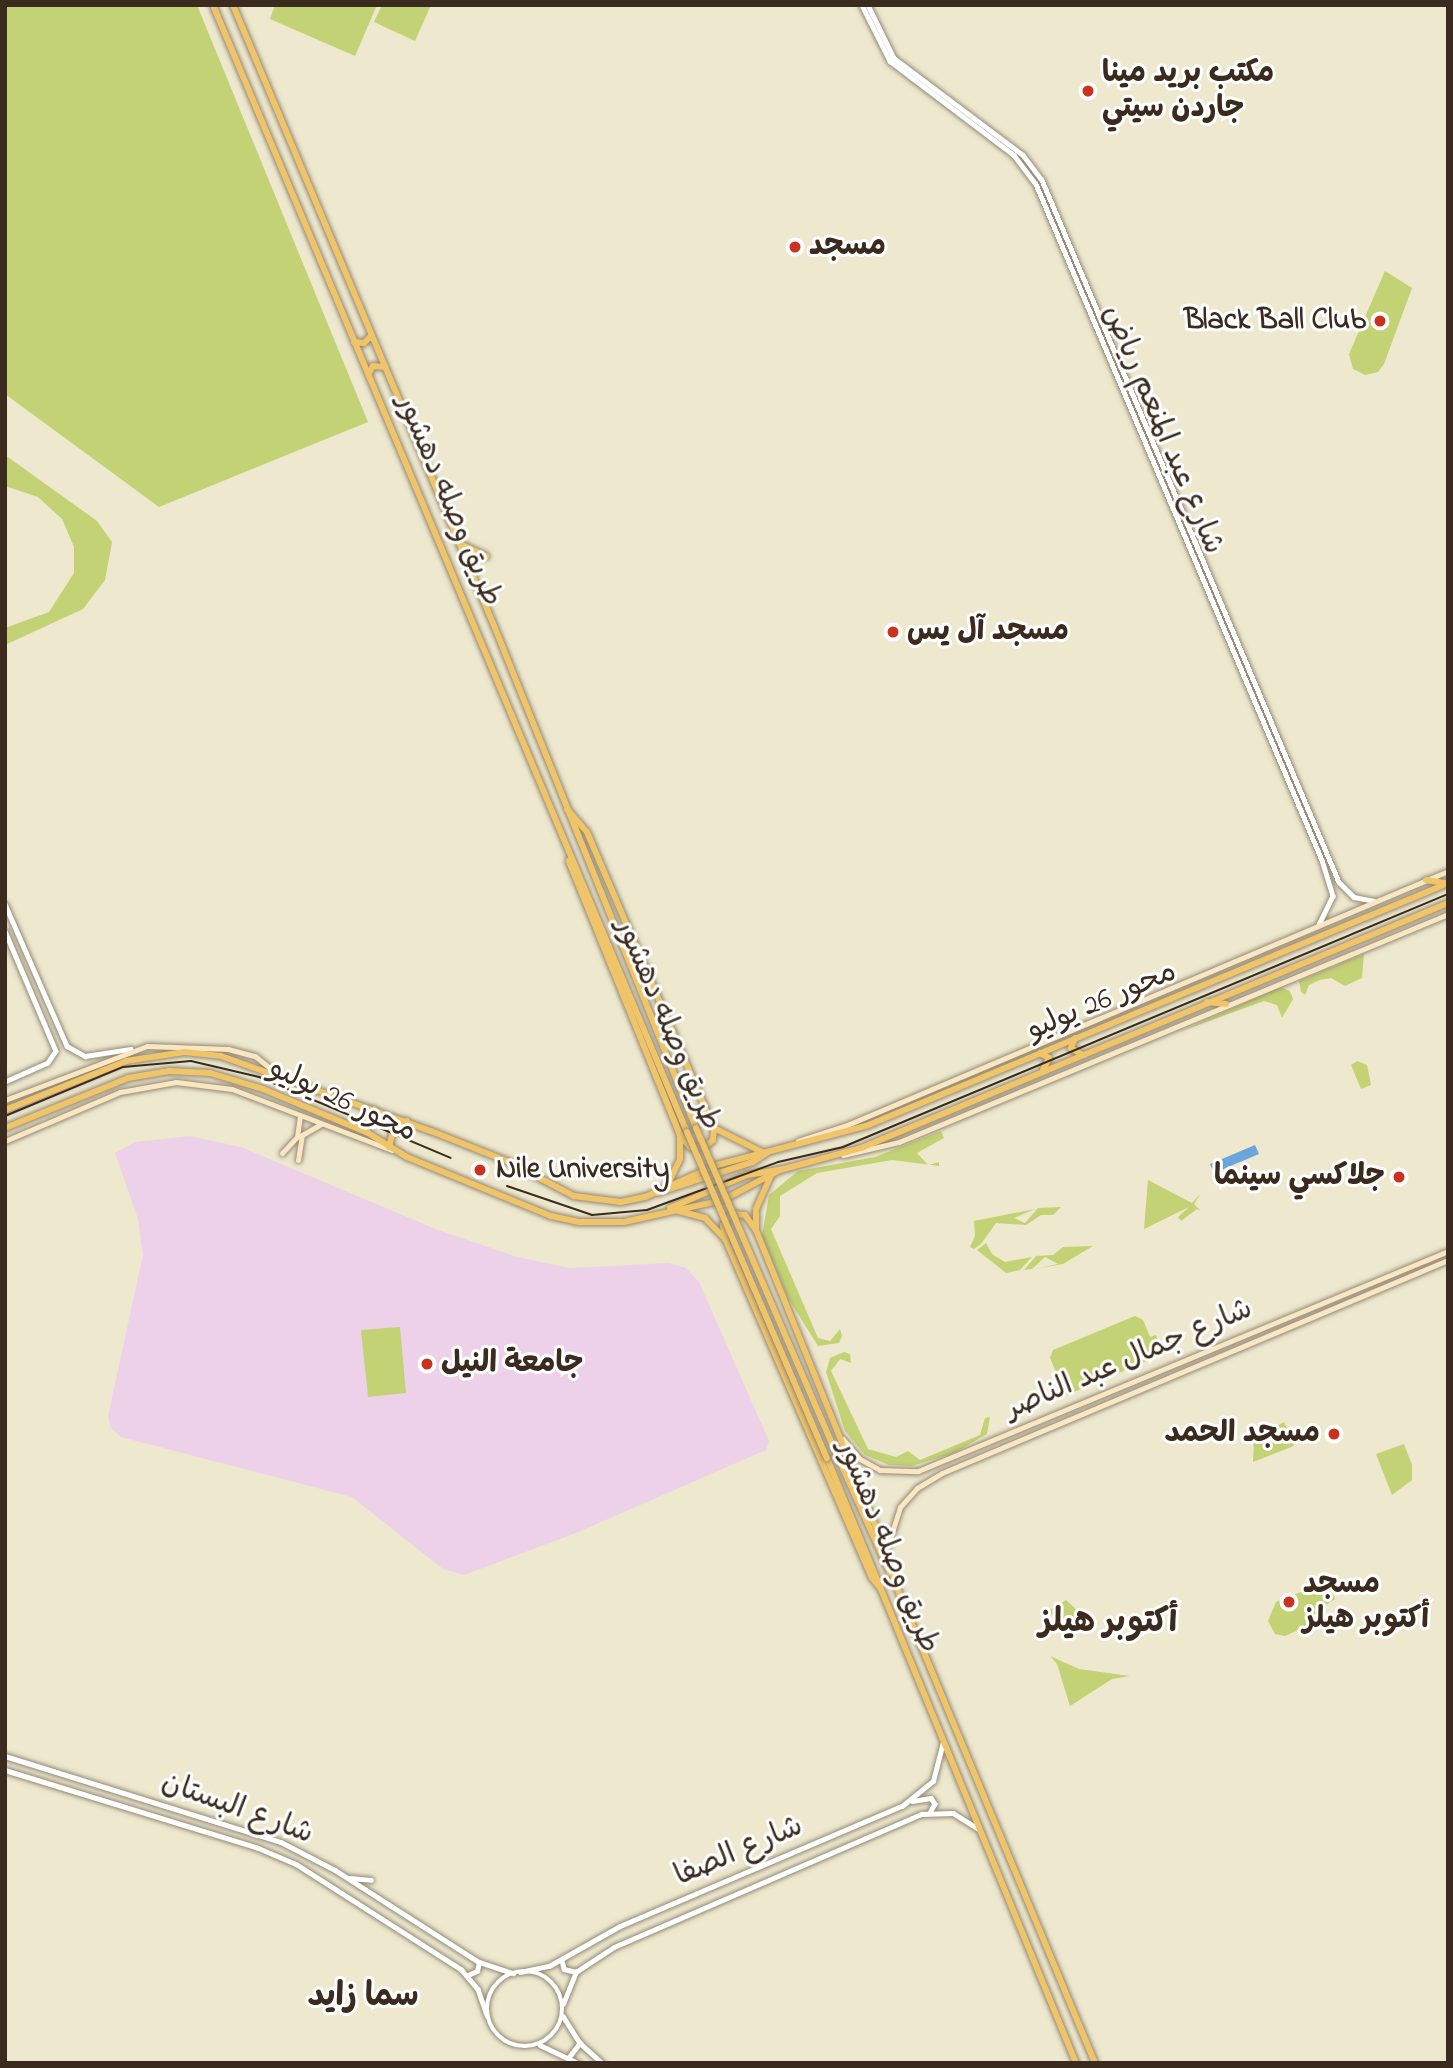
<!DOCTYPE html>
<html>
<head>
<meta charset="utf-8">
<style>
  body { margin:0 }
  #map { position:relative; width:1453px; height:2068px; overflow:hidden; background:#ede8ce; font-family:"Indie Flower","Playpen Sans Arabic",sans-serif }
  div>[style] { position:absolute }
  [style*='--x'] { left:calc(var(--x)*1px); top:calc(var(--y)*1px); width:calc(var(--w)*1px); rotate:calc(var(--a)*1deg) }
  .built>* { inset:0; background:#edd1e9 }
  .green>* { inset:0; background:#c3d274 }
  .water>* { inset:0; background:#6aa5db }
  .roads { filter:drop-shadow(0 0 2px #948976) drop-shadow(0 0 2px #948976) }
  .tertiary>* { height:4.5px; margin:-2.25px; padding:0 2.25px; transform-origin:2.25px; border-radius:2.25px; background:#fff }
  .tertiary>.ring { margin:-2.25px; padding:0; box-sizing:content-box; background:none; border:4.5px solid #fff; border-radius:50% }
  .secondary>* { height:5px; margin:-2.5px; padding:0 2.5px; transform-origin:2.5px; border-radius:2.5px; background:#f9e7c3 }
  .primary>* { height:6px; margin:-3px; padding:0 3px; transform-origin:3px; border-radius:3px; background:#f0c469 }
  .trunk>* { height:6px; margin:-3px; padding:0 3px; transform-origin:3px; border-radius:3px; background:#f0c469 }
  .rail>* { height:2px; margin:-1px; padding:0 1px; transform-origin:1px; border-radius:1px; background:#3b2a1e }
  .bridges { filter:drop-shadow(0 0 2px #948976) drop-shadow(0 0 2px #948976) }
  .primary-bridge>* { height:6px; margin:-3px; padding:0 3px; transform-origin:3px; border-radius:3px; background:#f0c469 }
  .dots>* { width:19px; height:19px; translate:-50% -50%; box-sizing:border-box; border:4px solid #fff; border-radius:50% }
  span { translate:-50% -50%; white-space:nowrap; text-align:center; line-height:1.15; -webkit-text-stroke:6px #fff; paint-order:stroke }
  .poi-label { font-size:30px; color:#3b2a1e; font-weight:700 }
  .left { translate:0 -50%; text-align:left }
  .right { translate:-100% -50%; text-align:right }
  .street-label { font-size:30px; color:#3b2a1e }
  .quarter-label { font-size:33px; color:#3b2a1e; font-weight:700 }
  .frame { position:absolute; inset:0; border:7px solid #3b2a1e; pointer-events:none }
</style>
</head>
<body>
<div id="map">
  <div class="built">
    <i style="clip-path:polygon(190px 1136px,241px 1147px,438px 1230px,517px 1257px,570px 1268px,669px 1263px,686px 1268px,699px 1282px,769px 1441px,766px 1450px,576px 1533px,464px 1575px,443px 1569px,352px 1497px,121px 1437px,111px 1428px,108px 1416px,143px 1255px,138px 1219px,115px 1153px,135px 1142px)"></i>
  </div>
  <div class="green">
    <i style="clip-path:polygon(5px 5px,197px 5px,368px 422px,159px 507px,5px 394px)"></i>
    <i style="clip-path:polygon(275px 5px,377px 5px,355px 56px,270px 19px)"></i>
    <i style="clip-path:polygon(382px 5px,431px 5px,415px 41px,374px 22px)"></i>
    <i style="clip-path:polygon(1385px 271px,1412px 288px,1384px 364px,1378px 372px,1365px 375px,1353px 369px,1349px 354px)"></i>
    <i style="clip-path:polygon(5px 455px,97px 521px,112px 542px,105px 580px,83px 609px,5px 645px,5px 628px,49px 612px,74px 573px,74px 547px,62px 519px,38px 497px,5px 486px)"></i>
    <i style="clip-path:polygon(1364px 954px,1362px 978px,1345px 986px,1331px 978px,1320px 980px,1309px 985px,1305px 995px,1301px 992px,1299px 981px)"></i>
    <i style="clip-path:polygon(1281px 987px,1290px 991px,1293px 999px,1282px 1018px,1277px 1005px,1264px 1001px,1179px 1032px)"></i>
    <i style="clip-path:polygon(1357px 1061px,1367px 1065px,1371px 1085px,1361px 1089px,1351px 1065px)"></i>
    <i style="clip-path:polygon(941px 1131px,944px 1138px,917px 1153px,928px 1165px,939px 1162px,939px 1166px,892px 1160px,817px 1173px,780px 1196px,780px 1216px,771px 1229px,818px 1338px,830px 1341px,840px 1329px,842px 1336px,839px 1343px,818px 1346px,788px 1298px,762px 1236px,769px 1195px,798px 1171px,875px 1157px)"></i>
    <i style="clip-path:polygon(1148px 1180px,1192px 1203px,1201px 1193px,1194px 1204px,1201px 1211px,1197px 1209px,1181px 1221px,1178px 1217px,1189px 1207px,1144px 1229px)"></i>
    <i style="clip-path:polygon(1061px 1207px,1053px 1215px,1041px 1215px,1026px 1225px,996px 1223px,981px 1244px,974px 1249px,970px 1247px,975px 1236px,974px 1221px,1035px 1209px,1014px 1218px,1025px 1223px,1038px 1208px)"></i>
    <i style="clip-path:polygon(986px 1243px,992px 1254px,1005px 1262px,1032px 1257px,1020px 1270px,1006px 1273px,977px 1250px)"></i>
    <i style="clip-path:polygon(1093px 1246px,1063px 1264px,1035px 1269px,1058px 1264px,1045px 1257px,1032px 1269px,1024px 1270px,1036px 1256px,1053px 1255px,1063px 1247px)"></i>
    <i style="clip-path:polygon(1135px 1316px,1143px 1320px,1150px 1337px,1156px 1335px,1161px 1349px,1159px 1356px,1067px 1395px,1056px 1392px,1053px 1388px,1061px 1384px,1050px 1358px,1053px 1350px)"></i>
    <i style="clip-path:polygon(400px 1327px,406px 1393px,368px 1397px,361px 1330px)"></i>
    <i style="clip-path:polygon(844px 1352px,850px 1354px,851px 1363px,840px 1359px,831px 1371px,868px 1449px,896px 1457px,908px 1451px,920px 1460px,980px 1435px,985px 1418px,990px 1417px,987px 1434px,954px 1453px,912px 1466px,889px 1465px,865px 1455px,845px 1431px,826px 1372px,830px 1358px)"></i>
    <i style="clip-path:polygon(1284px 1422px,1294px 1446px,1253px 1462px,1254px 1439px)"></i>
    <i style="clip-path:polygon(1404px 1444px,1412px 1465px,1412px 1480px,1392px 1495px,1376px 1454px)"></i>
    <i style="clip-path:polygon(1328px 1581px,1335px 1599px,1321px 1608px,1311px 1624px,1285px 1636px,1275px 1634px,1268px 1621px,1276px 1602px)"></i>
    <i style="clip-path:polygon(1066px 1600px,1081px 1614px,1064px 1626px,1048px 1611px)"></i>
    <i style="clip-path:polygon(1050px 1656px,1079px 1669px,1130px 1676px,1112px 1679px,1070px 1706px,1057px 1664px)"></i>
  </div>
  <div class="water">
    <i style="clip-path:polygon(1255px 1145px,1259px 1154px,1214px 1173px,1210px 1164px)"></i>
  </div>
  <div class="roads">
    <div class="tertiary">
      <i style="--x:862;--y:5;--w:63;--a:63.4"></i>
      <i style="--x:890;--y:61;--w:156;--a:37.2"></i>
      <i style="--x:1014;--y:155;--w:36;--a:53"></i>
      <i style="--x:1036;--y:184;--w:734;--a:67.07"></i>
      <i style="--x:1322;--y:860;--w:38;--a:73"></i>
      <i style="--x:1333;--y:896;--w:32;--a:116"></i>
      <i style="--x:868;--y:5;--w:59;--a:63.9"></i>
      <i style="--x:894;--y:58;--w:161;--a:36.9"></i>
      <i style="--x:1023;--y:155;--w:31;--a:53"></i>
      <i style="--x:1042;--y:180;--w:762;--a:67.07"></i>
      <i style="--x:1339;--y:882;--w:21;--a:45"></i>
      <i style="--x:1354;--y:897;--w:20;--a:11"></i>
      <i style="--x:5;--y:904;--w:155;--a:66.4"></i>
      <i style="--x:67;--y:1046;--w:21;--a:29"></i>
      <i style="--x:85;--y:1056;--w:46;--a:-8.8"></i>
      <i style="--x:5;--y:931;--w:130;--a:67"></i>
      <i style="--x:56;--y:1051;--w:14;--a:124"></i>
      <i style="--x:48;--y:1063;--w:47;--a:156.2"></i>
      <i style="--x:5;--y:1756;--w:289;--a:17.3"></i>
      <i style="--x:281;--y:1842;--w:61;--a:27.4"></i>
      <i style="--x:335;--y:1870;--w:171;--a:32.6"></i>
      <i style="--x:479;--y:1962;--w:36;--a:18"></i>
      <i style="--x:5;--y:1770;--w:263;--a:17.1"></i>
      <i style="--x:256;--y:1847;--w:43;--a:23"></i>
      <i style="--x:296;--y:1864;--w:196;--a:32.5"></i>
      <i style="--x:461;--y:1969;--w:26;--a:50"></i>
      <i style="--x:478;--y:1989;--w:28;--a:71"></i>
      <i style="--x:912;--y:1801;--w:19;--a:-9"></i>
      <i style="--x:931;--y:1798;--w:7;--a:56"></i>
      <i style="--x:935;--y:1804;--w:8;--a:120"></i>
      <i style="--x:350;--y:1878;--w:21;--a:5"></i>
      <i style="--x:562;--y:1960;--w:9;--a:77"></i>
      <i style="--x:564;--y:1969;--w:12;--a:14"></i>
      <i class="ring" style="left:487px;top:1971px;width:71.5px;height:71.5px"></i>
      <i style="--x:520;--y:1972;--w:30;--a:-12"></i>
      <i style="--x:549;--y:1966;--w:81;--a:-29.4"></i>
      <i style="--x:620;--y:1926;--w:306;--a:-23.1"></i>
      <i style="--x:902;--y:1806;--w:40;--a:-39"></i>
      <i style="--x:933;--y:1781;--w:40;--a:-75.6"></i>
      <i style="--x:468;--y:1975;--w:10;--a:-24"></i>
      <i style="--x:477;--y:1971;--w:9;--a:-77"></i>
      <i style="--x:563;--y:2004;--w:35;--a:-68"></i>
      <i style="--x:576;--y:1972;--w:45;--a:-33.3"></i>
      <i style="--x:614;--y:1947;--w:335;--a:-23.4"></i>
      <i style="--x:922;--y:1814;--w:31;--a:-2"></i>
      <i style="--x:953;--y:1813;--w:31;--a:32"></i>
      <i style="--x:563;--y:2016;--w:32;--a:58"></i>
      <i style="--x:580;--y:2043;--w:30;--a:42"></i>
      <i style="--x:540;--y:2045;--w:42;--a:25.3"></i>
      <i style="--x:569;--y:2057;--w:18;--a:-52"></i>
    </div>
    <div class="secondary">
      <i style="--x:5;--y:1100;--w:152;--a:-20.8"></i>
      <i style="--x:147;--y:1046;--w:81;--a:2.1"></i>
      <i style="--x:228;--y:1049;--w:28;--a:15"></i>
      <i style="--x:255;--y:1056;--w:26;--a:39"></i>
      <i style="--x:5;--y:1141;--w:125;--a:-23.1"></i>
      <i style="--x:120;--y:1092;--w:57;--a:-10.1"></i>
      <i style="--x:176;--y:1082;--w:56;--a:7.1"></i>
      <i style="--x:232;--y:1089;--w:171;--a:20.9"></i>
      <i style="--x:798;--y:1141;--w:52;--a:-18.1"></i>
      <i style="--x:847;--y:1125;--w:652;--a:-22.91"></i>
      <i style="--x:282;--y:1153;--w:22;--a:-47"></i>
      <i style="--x:297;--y:1137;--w:22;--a:-82"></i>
      <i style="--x:843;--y:1155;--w:57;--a:-13.1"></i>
      <i style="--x:899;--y:1142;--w:594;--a:-22.55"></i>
      <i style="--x:298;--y:1160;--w:25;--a:-81"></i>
      <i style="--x:302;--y:1135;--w:22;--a:-30"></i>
      <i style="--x:843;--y:1439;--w:26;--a:50"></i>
      <i style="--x:860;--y:1459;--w:23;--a:29"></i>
      <i style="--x:880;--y:1470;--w:38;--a:2"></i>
      <i style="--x:918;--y:1471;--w:574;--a:-22.54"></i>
      <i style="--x:886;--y:1551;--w:46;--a:-72.3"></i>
      <i style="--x:900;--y:1507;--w:25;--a:-48"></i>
      <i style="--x:917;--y:1488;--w:29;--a:-31"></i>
      <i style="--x:942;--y:1473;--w:549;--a:-22.83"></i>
    </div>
    <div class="primary">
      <i style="--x:213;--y:5;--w:1223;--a:67.19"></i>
      <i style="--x:233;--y:5;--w:676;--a:67.19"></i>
      <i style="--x:495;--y:628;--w:539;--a:68.1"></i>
      <i style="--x:354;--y:342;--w:10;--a:6"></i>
      <i style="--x:364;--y:343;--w:10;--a:-45"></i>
      <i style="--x:369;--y:373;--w:8;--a:-60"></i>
      <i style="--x:373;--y:366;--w:12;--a:5"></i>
      <i style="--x:460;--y:544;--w:29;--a:25"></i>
      <i style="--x:567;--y:809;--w:30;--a:49"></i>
      <i style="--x:587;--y:832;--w:322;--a:66.8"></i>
      <i style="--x:714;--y:1128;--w:12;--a:95"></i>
      <i style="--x:713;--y:1140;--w:11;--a:139"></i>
      <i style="--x:705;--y:1147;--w:15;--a:180"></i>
      <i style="--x:690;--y:1147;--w:16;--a:-130"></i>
      <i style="--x:680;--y:1135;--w:296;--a:-112.1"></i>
      <i style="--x:837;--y:1455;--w:129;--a:65.8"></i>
      <i style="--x:827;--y:1458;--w:654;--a:67.63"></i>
      <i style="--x:895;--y:1583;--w:520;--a:67.38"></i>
      <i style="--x:881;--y:1589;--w:14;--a:-129"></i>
      <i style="--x:872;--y:1578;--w:369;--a:-113.4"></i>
      <i style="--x:725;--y:1239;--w:14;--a:-98"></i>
      <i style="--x:723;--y:1225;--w:14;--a:-54"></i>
      <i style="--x:731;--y:1214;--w:14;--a:4"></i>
      <i style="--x:745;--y:1215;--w:19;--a:54"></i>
      <i style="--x:756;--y:1230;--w:346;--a:68"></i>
      <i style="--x:886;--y:1551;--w:36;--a:74"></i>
    </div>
    <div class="trunk">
      <i style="--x:1426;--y:880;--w:19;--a:9"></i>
      <i style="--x:1207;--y:1002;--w:19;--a:6"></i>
      <i style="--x:1075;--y:1038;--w:11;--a:112"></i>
      <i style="--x:1071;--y:1048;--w:12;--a:31"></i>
      <i style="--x:1040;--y:1053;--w:10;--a:29"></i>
      <i style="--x:1049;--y:1058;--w:13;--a:117"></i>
      <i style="--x:5;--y:1110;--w:131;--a:-22"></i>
      <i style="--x:126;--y:1061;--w:59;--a:-8.8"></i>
      <i style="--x:184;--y:1052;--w:37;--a:6"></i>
      <i style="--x:221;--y:1056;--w:223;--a:19.7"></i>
      <i style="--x:431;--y:1131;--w:84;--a:21.7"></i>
      <i style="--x:509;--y:1162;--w:73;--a:27.6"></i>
      <i style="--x:574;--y:1196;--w:47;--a:7.3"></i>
      <i style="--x:621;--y:1202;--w:25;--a:-12"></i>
      <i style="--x:645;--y:1197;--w:79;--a:-24"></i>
      <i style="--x:717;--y:1165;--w:154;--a:-14.7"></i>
      <i style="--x:866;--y:1126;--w:631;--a:-22.66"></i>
      <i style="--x:5;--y:1128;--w:133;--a:-22.1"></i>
      <i style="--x:128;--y:1078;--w:42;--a:-9.7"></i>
      <i style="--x:169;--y:1071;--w:41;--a:2.8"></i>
      <i style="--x:210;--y:1073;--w:55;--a:16.8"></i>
      <i style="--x:263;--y:1089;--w:114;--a:22.7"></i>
      <i style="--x:368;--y:1133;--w:46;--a:31.6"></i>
      <i style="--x:407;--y:1157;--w:156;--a:22.3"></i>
      <i style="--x:551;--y:1216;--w:30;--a:12"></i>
      <i style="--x:580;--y:1222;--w:44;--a:0"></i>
      <i style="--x:624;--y:1222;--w:101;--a:-12.5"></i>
      <i style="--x:723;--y:1200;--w:64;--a:-27.8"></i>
      <i style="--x:780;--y:1170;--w:84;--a:-15.2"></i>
      <i style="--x:861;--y:1148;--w:636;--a:-22.65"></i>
      <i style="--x:714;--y:1128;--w:54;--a:26.6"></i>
      <i style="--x:362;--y:1129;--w:16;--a:-27"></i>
      <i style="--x:376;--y:1122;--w:13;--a:-99"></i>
      <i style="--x:389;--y:1147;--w:16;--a:-76"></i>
      <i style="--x:393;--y:1131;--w:17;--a:-36"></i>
      <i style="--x:667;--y:1186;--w:30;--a:-64"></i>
      <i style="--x:680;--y:1159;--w:24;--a:-90"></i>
      <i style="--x:657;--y:1193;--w:101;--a:-17.9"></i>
      <i style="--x:753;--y:1162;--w:20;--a:-33"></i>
      <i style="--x:670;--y:1208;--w:84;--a:-23.2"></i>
      <i style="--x:747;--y:1175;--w:33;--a:-9"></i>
      <i style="--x:679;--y:1211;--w:27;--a:15"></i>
      <i style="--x:705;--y:1218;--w:29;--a:46"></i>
      <i style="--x:756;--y:1230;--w:21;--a:-90"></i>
      <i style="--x:756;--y:1209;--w:37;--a:-66"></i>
    </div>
  </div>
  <div class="rail">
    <i style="--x:5;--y:1116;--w:128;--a:-22.6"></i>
    <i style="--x:123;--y:1067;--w:68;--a:-5"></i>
    <i style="--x:191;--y:1061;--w:70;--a:13.2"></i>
    <i style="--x:259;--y:1077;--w:208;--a:22.9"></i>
    <i style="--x:507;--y:1186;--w:90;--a:18.8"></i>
    <i style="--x:592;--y:1215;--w:55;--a:-5.2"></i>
    <i style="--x:647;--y:1210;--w:140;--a:-20.1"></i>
    <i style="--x:778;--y:1162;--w:67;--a:-13"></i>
    <i style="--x:843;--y:1147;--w:656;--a:-22.69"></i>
  </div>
  <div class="bridges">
    <div class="primary-bridge">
      <i style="--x:696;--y:1128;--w:356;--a:66.7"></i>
      <i style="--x:687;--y:1132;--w:355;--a:66.8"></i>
    </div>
  </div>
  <div class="dots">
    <i style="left:1088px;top:91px;background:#c8321e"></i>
    <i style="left:795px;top:247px;background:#c8321e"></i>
    <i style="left:1380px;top:321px;background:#c8321e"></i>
    <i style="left:893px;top:632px;background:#c8321e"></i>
    <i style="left:480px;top:1170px;background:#c8321e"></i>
    <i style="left:1399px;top:1177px;background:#c8321e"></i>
    <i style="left:427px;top:1364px;background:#c8321e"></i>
    <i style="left:1334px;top:1434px;background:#c8321e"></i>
    <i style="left:1289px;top:1602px;background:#c8321e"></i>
  </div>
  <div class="poi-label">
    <span class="left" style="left:1102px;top:91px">مكتب بريد مينا<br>جاردن سيتي</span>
    <span class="left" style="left:809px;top:247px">مسجد</span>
    <span class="right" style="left:1366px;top:321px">Black Ball Club</span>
    <span class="left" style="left:907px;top:632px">مسجد آل يس</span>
    <span class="left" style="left:496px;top:1170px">Nile University</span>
    <span class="right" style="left:1385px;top:1177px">جلاكسي سينما</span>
    <span class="left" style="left:441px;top:1364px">جامعة النيل</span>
    <span class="right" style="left:1320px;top:1434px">مسجد الحمد</span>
    <span class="left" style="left:1303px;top:1602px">مسجد<br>أكتوبر هيلز</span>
  </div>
  <div class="street-label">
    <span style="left:1162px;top:430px;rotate:67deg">شارع عبد المنعم رياض</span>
    <span style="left:448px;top:501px;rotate:67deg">طريق وصله دهشور</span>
    <span style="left:1102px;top:1002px;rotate:-23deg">محور 26 يوليو</span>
    <span style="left:667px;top:1025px;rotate:67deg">طريق وصله دهشور</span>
    <span style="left:342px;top:1101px;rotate:25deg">محور 26 يوليو</span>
    <span style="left:1129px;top:1360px;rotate:-23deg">شارع جمال عبد الناصر</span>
    <span style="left:887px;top:1547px;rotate:68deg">طريق وصله دهشور</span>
    <span style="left:237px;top:1809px;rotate:20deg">شارع البستان</span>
    <span style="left:739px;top:1852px;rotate:-23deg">شارع الصفا</span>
  </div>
  <div class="quarter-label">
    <span style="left:1108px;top:1624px">أكتوبر هيلز</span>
    <span style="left:363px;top:1998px">سما زايد</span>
  </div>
  <div class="frame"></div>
</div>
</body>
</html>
